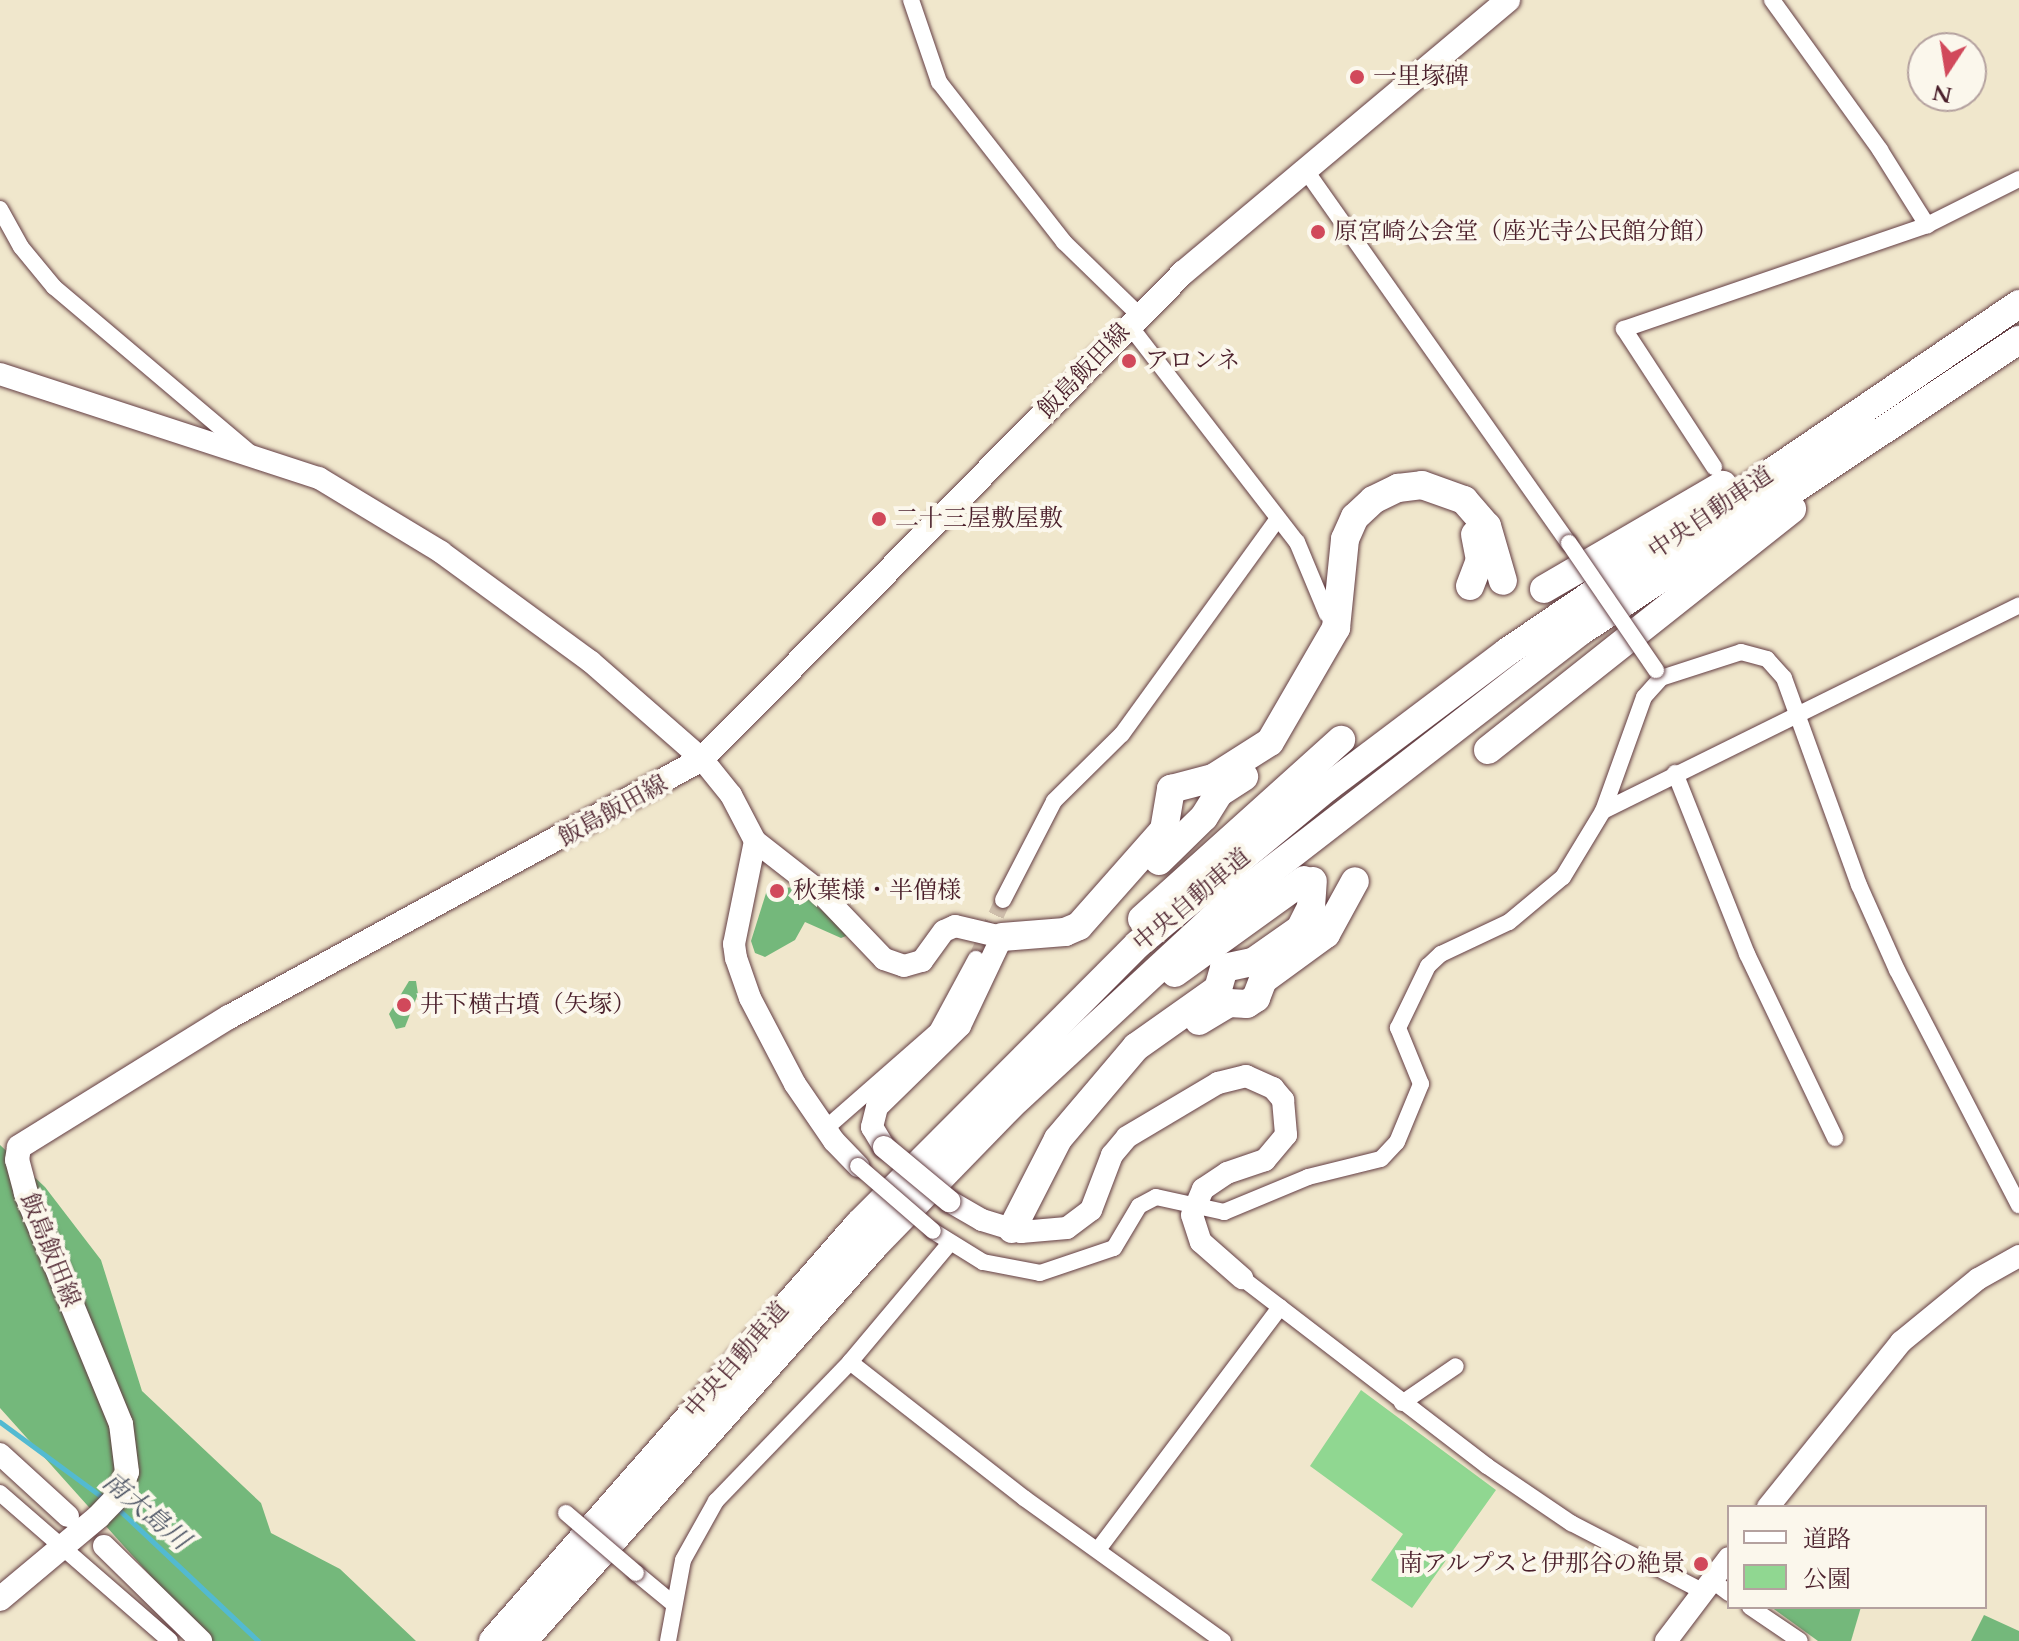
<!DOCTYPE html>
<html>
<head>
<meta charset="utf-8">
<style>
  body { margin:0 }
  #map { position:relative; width:2019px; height:1641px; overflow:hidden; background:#f0e7cc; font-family:Cardo,"Noto Serif JP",serif }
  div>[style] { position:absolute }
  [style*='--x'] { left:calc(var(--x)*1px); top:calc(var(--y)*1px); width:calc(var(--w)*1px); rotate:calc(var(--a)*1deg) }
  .green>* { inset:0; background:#90d791 }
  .forest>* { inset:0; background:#74b87b }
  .stream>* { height:5px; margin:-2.5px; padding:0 2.5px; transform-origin:2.5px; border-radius:2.5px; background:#53bad1 }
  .street-tunnel>* { height:16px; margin-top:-8px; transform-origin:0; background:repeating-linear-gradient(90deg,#cfbfac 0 16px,transparent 0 24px) }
  .roads { filter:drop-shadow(0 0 2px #633d43) drop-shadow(0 0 2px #633d43) }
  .street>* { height:16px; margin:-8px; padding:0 8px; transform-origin:8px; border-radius:8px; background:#fff }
  .secondary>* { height:22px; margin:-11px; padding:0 11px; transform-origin:11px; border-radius:11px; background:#fff }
  .primary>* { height:24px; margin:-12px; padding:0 12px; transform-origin:12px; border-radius:12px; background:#fff }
  .highway>* { height:28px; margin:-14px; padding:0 14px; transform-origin:14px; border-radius:14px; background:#fff }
  .bridges { filter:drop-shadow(0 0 2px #633d43) drop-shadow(0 0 2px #633d43) }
  .street-bridge>* { height:16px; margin:-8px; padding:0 8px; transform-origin:8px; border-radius:8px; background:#fff }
  .secondary-bridge>* { height:22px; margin:-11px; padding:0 11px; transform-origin:11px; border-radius:11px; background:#fff }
  .dots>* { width:22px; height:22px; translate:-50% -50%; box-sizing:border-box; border:4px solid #fbf7ec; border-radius:50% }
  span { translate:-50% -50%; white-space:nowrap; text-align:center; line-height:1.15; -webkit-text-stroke:8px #fbf7ec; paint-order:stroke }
  .poi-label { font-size:24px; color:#4a1f2b }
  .left { translate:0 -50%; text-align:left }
  .right { translate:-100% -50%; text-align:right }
  .street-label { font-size:24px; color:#4a1f2b }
  .water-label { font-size:26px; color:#4d5565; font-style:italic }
  .legend { position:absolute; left:1727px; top:1505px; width:260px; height:104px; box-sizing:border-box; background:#fbf7ec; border:2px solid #b4a19f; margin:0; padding:10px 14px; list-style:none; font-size:24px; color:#4a1f2b }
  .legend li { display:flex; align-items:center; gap:16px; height:40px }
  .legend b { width:40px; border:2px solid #b4a19f }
  .north { position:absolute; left:1907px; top:32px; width:80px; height:80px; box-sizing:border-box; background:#fbf7ec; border:2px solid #b4a19f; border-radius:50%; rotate:192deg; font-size:22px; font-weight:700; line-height:32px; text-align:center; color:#4a1f2b }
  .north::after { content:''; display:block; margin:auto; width:28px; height:36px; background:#d1495b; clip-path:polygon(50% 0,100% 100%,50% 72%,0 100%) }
</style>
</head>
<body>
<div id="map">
  <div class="green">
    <i style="clip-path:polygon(1361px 1390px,1496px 1490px,1412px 1608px,1371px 1580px,1403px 1534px,1310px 1466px)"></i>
  </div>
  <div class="forest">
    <i style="clip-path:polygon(793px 887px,851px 934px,841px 938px,805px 922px,795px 940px,765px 957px,755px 953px,751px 941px,767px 890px)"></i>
    <i style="clip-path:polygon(409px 981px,416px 981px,418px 994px,405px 1027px,396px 1029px,389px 1014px)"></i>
    <i style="clip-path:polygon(0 1145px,45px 1187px,101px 1260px,142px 1391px,261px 1503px,271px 1533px,340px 1569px,416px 1641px,209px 1641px,0 1408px)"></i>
    <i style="clip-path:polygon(1771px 1607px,1861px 1607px,1851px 1641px,1818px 1641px)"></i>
    <i style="clip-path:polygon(1984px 1615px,2019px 1631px,2019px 1641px,1971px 1641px)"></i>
  </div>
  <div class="stream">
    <i style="--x:0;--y:1422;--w:130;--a:36.3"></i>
    <i style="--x:116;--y:1507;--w:195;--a:43.3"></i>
  </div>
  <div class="street-tunnel">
    <i style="--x:976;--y:959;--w:65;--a:-65.4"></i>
  </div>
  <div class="roads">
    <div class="street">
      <i style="--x:911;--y:0;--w:87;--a:71.1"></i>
      <i style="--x:939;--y:82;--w:203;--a:52"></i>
      <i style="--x:1064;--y:242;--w:105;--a:44.2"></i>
      <i style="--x:1772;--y:0;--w:185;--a:54.2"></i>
      <i style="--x:1880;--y:150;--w:89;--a:57.9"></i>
      <i style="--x:1304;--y:168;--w:459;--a:54.8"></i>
      <i style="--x:0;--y:209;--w:43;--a:61.1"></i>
      <i style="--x:21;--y:247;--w:52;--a:50.5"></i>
      <i style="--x:54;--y:287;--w:255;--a:40.2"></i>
      <i style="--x:1129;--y:325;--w:274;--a:52.3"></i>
      <i style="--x:1297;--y:542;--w:78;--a:67.4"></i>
      <i style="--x:1714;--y:467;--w:165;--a:-123.1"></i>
      <i style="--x:1624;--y:329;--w:320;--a:-18.9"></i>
      <i style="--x:1927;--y:225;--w:103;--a:-26.6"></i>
      <i style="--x:1675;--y:773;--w:195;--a:68.3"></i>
      <i style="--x:1747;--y:954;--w:204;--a:64.4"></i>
      <i style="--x:1603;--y:811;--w:464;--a:-26.3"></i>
      <i style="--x:1003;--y:900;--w:111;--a:-62.7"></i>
      <i style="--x:1054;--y:801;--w:95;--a:-44.6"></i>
      <i style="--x:1122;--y:734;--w:264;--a:-54.1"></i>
      <i style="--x:825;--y:1129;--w:149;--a:-41.2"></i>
      <i style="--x:937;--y:1031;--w:82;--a:-61.6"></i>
      <i style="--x:933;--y:1231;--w:59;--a:31.8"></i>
      <i style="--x:983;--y:1262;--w:58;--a:10.9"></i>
      <i style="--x:1040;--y:1273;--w:78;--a:-18.7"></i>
      <i style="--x:1114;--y:1248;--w:49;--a:-59.2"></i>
      <i style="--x:1139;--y:1206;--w:19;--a:-28"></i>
      <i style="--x:1156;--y:1197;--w:70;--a:12.4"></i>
      <i style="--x:1224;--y:1212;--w:91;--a:-22.6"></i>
      <i style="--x:1308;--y:1177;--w:75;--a:-13.9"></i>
      <i style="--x:1381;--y:1159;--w:23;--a:-47"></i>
      <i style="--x:1397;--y:1142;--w:63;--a:-67.5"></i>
      <i style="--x:1421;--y:1084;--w:61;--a:-112.3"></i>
      <i style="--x:1398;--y:1028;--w:69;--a:-64.2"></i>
      <i style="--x:1428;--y:966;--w:18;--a:-43"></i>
      <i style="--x:1441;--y:954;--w:75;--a:-25.2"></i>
      <i style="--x:1509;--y:922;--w:70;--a:-39.8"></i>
      <i style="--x:1563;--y:877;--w:77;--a:-58.8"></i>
      <i style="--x:1603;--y:811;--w:121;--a:-70.2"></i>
      <i style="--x:1644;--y:697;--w:25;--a:-48"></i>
      <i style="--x:1661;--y:678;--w:84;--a:-18"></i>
      <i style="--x:1741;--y:652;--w:27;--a:15"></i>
      <i style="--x:1767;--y:659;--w:25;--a:48"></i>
      <i style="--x:1784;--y:678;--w:220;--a:70.1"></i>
      <i style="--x:1859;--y:885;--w:93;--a:65.9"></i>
      <i style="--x:1897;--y:970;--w:265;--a:62.6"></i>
      <i style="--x:1242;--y:1278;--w:309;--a:37.5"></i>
      <i style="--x:1487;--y:1466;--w:102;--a:34.2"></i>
      <i style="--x:1571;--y:1523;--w:150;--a:27.4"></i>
      <i style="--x:850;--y:1362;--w:221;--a:38"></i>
      <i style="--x:1024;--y:1498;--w:245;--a:35.7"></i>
      <i style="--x:1402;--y:1403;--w:65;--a:-34.4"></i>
      <i style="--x:0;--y:1493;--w:225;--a:41"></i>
      <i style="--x:1100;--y:1547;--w:300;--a:-53.1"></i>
      <i style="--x:636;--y:1573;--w:45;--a:39.6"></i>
      <i style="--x:1713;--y:1581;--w:20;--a:37"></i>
      <i style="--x:1750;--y:1607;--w:60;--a:34.2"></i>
      <i style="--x:668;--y:1641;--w:82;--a:-79.5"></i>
      <i style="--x:683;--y:1560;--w:68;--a:-60.8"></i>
      <i style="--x:716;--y:1501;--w:193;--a:-46"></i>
      <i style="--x:850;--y:1362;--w:154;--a:-50"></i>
    </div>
    <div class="secondary">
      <i style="--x:0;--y:374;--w:336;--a:18.1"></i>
      <i style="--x:319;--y:478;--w:143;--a:31.2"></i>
      <i style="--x:441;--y:552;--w:185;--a:36.2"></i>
      <i style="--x:590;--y:661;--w:149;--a:41.2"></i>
      <i style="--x:702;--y:759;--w:46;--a:51.1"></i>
      <i style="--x:731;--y:795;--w:52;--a:62.4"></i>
      <i style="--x:755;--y:841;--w:81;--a:38"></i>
      <i style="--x:819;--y:891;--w:94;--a:46.3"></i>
      <i style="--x:884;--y:959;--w:21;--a:19"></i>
      <i style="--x:904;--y:966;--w:19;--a:-16"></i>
      <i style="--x:922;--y:961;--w:37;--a:-54"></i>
      <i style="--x:944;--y:931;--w:12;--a:-24"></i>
      <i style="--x:955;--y:926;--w:48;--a:13.2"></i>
      <i style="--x:1002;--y:937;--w:98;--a:115.3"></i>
      <i style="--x:960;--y:1026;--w:116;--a:135.7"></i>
      <i style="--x:877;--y:1107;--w:21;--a:104"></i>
      <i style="--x:872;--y:1127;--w:23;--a:59"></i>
      <i style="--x:755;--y:841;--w:105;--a:101.5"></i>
      <i style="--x:734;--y:944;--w:14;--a:82"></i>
      <i style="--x:736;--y:958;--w:42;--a:70.7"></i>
      <i style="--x:750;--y:998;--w:97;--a:62.4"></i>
      <i style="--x:795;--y:1084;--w:69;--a:55.6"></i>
      <i style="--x:834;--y:1141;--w:35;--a:46"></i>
      <i style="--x:949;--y:1201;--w:38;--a:30"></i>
      <i style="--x:982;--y:1220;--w:41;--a:17.1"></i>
      <i style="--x:1021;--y:1232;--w:46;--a:-5"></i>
      <i style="--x:1067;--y:1228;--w:30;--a:-37"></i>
      <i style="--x:1091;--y:1210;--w:59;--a:-69.1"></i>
      <i style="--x:1112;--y:1155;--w:23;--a:-50"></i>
      <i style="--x:1127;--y:1137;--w:106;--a:-30.7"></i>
      <i style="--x:1218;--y:1083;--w:29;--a:-14"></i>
      <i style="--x:1246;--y:1076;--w:30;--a:24"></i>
      <i style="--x:1273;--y:1088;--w:16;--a:50"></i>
      <i style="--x:1283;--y:1100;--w:35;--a:85"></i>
      <i style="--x:1286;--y:1135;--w:33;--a:130"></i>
      <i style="--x:1265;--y:1160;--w:40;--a:161.1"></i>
      <i style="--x:1227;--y:1173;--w:29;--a:146"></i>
      <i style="--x:1203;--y:1189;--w:28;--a:113"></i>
      <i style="--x:1192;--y:1215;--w:28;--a:72"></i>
      <i style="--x:1201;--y:1242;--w:55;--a:41.3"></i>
      <i style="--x:0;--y:1454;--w:92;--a:42.4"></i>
      <i style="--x:1768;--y:1507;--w:212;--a:-51.1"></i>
      <i style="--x:1901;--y:1342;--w:99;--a:-39.3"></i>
      <i style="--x:1978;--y:1279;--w:47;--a:-29.3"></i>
      <i style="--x:104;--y:1546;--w:136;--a:44.4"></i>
      <i style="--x:1666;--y:1641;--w:104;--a:-52.8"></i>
    </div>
    <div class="primary">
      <i style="--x:0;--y:1599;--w:128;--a:-39.9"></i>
      <i style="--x:98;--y:1517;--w:30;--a:-46"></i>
      <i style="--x:119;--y:1495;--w:24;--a:-71"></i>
      <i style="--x:127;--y:1472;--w:48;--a:-97.1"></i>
      <i style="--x:121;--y:1424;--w:250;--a:-112.4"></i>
      <i style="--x:26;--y:1193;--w:34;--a:-105"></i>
      <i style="--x:17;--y:1160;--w:13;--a:-81"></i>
      <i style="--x:19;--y:1147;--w:247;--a:-31.8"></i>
      <i style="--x:229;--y:1017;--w:539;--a:-28.61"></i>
      <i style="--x:702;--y:759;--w:685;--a:-45.3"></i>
      <i style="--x:1184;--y:272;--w:423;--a:-40"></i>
    </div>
    <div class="highway">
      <i style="--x:1470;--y:586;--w:28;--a:-69"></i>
      <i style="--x:1480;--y:560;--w:26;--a:-101"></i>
      <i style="--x:1544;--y:589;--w:207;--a:-30.2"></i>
      <i style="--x:1488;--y:750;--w:388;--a:-38.4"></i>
      <i style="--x:1159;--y:861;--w:63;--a:-44.4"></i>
      <i style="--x:1204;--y:817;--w:28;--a:-58"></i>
      <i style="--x:1219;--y:793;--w:30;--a:-33"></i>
      <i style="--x:1142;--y:919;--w:268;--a:-42"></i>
      <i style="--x:1002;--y:937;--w:63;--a:-4.5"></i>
      <i style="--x:1065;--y:932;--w:15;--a:-23"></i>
      <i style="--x:1079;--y:926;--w:128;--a:-48.5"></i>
      <i style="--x:1164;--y:830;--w:42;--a:-80.3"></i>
      <i style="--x:1171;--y:789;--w:43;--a:-14.7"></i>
      <i style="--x:1213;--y:778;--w:67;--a:-32.3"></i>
      <i style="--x:1270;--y:742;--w:132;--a:-59.9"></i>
      <i style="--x:1336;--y:628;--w:89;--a:-84.2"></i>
      <i style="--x:1345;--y:539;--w:24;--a:-66"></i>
      <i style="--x:1355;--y:517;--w:25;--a:-43"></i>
      <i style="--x:1373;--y:500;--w:28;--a:-26"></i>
      <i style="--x:1398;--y:488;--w:24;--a:-7"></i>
      <i style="--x:1422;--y:485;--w:45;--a:19.7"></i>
      <i style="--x:1464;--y:500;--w:35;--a:49"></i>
      <i style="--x:1487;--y:526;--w:57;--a:73.8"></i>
      <i style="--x:1175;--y:973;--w:159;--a:-35.8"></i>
      <i style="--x:1199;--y:1021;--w:35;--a:-31"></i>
      <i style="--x:1229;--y:1003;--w:18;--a:3"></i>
      <i style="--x:1247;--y:1004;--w:11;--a:-34"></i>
      <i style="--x:1256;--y:998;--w:19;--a:-69"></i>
      <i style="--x:1263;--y:980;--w:78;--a:-36.1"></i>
      <i style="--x:1326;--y:934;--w:60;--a:-61.3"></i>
      <i style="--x:1012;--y:1229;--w:101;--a:-62.9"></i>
      <i style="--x:1058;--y:1139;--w:121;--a:-49.7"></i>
      <i style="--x:1136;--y:1047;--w:100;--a:-35.3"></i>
      <i style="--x:1218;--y:989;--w:22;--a:-74"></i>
      <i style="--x:1224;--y:968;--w:30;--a:-12"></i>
      <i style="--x:1253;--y:962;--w:57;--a:-35.1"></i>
      <i style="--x:1300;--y:929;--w:25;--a:-63"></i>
      <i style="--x:1311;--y:907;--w:26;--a:-86"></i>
      <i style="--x:493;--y:1641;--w:555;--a:-48.73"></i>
      <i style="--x:859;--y:1224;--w:395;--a:-45.1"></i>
      <i style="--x:1138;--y:944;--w:246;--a:-39.6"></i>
      <i style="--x:1328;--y:787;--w:224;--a:-37"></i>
      <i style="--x:1507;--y:652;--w:619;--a:-34.2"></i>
      <i style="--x:523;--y:1641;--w:531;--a:-48.36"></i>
      <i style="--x:876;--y:1244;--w:191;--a:-45.8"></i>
      <i style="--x:1009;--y:1107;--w:306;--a:-42.8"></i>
      <i style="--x:1234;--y:899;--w:438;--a:-37.7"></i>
      <i style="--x:1581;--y:631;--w:526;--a:-33.6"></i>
    </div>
  </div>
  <div class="bridges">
    <div class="street-bridge">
      <i style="--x:1569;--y:543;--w:154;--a:55.6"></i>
      <i style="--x:858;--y:1166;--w:99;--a:40.9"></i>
      <i style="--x:566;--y:1513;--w:92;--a:40.6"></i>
    </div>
    <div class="secondary-bridge">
      <i style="--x:884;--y:1147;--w:85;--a:39.7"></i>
    </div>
  </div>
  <div class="dots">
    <i style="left:1357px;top:77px;background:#d1495b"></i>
    <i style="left:1318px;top:232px;background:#d1495b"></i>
    <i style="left:1129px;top:361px;background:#d1495b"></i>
    <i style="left:879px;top:519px;background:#d1495b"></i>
    <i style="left:777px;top:891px;background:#d1495b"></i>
    <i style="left:404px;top:1005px;background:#d1495b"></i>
    <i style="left:1701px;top:1564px;background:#d1495b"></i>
  </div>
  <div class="poi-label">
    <span class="left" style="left:1373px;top:77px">一里塚碑</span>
    <span class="left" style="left:1334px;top:232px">原宮崎公会堂（座光寺公民館分館）</span>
    <span class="left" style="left:1145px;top:361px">アロンネ</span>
    <span class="left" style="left:895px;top:519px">二十三屋敷屋敷</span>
    <span class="left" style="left:793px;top:891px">秋葉様・半僧様</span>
    <span class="left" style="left:420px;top:1005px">井下横古墳（矢塚）</span>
    <span class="right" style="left:1685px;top:1564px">南アルプスと伊那谷の絶景</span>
  </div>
  <div class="street-label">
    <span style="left:1084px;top:371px;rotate:-46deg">飯島飯田線</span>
    <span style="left:1711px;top:513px;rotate:-34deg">中央自動車道</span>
    <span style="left:613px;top:811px;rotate:-29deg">飯島飯田線</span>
    <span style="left:1192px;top:900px;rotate:-40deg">中央自動車道</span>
    <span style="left:50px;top:1250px;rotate:68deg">飯島飯田線</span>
    <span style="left:737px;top:1360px;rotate:-49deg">中央自動車道</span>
  </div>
  <div class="water-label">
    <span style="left:146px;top:1511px;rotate:40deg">南大島川</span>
  </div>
  <ul class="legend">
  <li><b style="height:10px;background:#fff"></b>道路</li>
  <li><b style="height:22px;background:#90d791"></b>公園</li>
  </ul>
  <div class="north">N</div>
</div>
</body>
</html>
